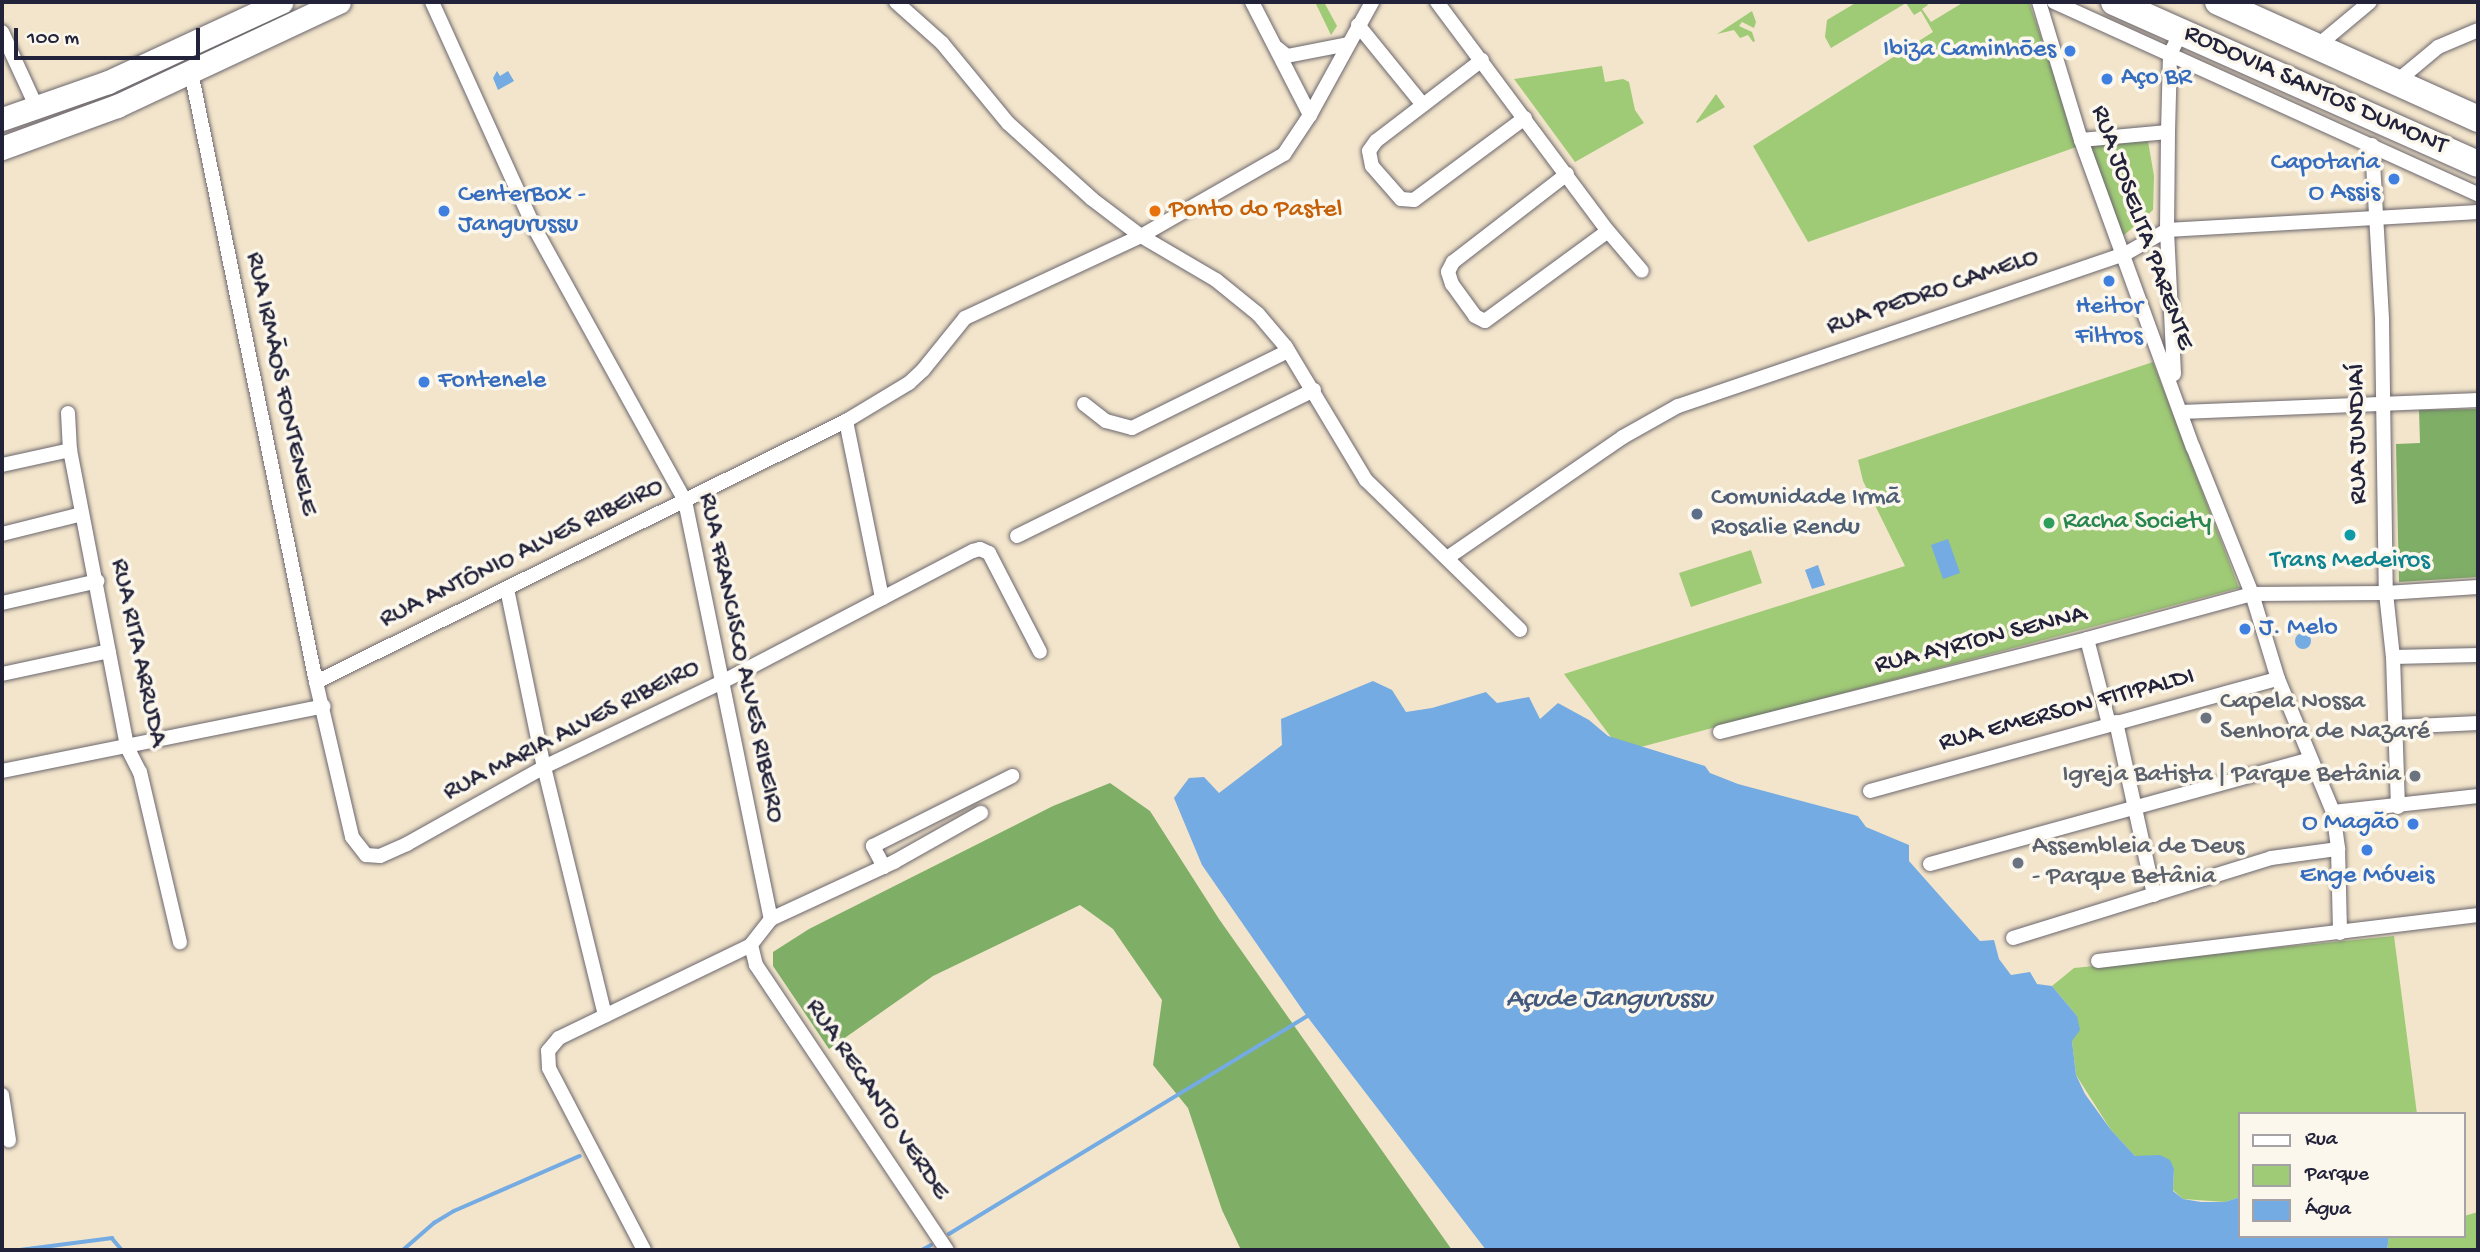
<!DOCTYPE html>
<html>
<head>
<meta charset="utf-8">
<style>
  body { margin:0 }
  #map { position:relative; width:2480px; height:1252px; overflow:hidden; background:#f3e5cb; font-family:"Gochi Hand",sans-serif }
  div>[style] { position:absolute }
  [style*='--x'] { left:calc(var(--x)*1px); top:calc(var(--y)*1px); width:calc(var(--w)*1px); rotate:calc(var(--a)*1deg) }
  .green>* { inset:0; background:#9fca76 }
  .forest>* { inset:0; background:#7fae67 }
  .water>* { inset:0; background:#74abe2 }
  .round { border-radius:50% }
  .stream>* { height:3.5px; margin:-1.75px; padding:0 1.75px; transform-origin:1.75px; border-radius:1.75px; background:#74abe2 }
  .roads { filter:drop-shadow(0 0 2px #6b666d) drop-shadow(0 0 2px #6b666d) }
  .street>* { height:14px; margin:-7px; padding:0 7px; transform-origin:7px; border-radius:7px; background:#fff }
  .primary>* { height:23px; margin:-11.5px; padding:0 11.5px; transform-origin:11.5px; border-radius:11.5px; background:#fff }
  .highway>* { height:26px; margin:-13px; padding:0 13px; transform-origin:13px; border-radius:13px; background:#fff }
  .dots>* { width:19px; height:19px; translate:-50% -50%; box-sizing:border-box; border:4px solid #fbf7ec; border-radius:50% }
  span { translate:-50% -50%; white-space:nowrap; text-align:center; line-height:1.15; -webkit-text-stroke:7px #fbf7ec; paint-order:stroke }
  .shop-label { font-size:26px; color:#366cbe }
  .right { translate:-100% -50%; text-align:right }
  .left { translate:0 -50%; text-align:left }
  .street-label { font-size:26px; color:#22223b }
  .food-label { font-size:26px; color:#c56008 }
  .service-label { font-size:26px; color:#4e5e75 }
  .leisure-label { font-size:26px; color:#27864d }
  .culture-label { font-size:26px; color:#0d838f }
  .worship-label { font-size:26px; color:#5b616d }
  .water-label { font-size:28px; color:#43597e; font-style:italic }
  .frame { position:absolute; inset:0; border:4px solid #22223b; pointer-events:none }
  .legend { position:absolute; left:2238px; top:1112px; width:228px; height:126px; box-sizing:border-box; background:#fbf7ec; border:2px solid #a4a2a5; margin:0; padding:9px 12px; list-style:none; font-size:21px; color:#22223b }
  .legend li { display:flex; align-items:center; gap:14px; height:35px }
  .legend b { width:35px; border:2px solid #a4a2a5 }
  .scale { position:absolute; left:14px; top:28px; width:186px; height:32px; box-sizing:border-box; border:4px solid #22223b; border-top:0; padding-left:9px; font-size:21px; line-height:24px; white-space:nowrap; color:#22223b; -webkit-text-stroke:5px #fbf7ec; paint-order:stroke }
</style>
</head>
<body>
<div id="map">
  <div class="green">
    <i style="clip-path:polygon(1315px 2px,1324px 2px,1337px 26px,1331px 35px)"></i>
    <i style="clip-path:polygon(1857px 2px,1926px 2px,1928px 5px,1922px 9px,1931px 22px,1964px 2px,2029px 2px,2079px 146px,1808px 242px,1753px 146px,1933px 32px,1921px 11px,1914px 15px,1906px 3px,1831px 48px,1825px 37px,1827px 20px)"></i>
    <i style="clip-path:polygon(1752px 11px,1756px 22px,1754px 28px,1742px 22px,1739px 26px,1752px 32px,1755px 41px,1753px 42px,1748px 35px,1740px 38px,1734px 30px,1717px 34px)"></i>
    <i style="clip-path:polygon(1602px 66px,1605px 82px,1623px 79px,1629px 82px,1635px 110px,1644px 123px,1575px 162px,1514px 79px)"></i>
    <i style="clip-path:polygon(1716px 94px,1725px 107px,1697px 123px,1696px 122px)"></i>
    <i style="clip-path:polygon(2148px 141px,2154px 176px,2153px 210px,2123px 236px,2090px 147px,2091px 145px)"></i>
    <i style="clip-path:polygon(2153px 362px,2239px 588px,1622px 752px,1564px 674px,1905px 566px,1863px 481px,1858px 460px)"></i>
    <i style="clip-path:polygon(1751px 550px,1762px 583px,1691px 607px,1679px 573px)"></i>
    <i style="clip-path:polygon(2394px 936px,2417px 1114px,2240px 1114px,2240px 1197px,2225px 1202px,2183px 1199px,2173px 1190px,2174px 1169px,2135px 1156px,2111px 1130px,2076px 1075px,2072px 1041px,2077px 1016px,2052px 986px,2074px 968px)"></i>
    <i style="clip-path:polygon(2478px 1212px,2478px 1250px,2387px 1250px,2389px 1236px,2464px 1236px,2464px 1216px)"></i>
  </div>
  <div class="forest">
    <i style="clip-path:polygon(2478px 409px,2478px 577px,2399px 582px,2396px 444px,2420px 443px,2419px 410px)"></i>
    <i style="clip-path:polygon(1110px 783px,1150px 811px,1219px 919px,1452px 1250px,1241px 1250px,1222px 1210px,1188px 1108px,1153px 1065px,1162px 1000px,1113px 929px,1080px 905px,933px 976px,829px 1049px,773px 966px,773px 952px,809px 929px,1053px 806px)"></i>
  </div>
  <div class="water">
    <i style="clip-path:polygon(497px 71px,500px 76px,508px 71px,514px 81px,498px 90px,493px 78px)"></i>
    <i style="clip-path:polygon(1948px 539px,1960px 573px,1943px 579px,1931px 545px)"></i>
    <i style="clip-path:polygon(1818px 565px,1825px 585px,1812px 589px,1805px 570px)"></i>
    <i class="round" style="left:2295px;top:633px;width:16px;height:16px"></i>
    <i style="clip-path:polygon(1373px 681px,1392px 690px,1406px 712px,1432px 708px,1486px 692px,1497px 703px,1529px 697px,1540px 719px,1558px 703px,1589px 720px,1608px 736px,1705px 766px,1710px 773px,1738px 784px,1858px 816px,1866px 827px,1909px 845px,1909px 861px,1980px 941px,1994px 940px,1999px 959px,2011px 975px,2030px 972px,2037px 984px,2052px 986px,2077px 1016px,2080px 1030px,2072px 1041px,2076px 1075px,2085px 1094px,2111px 1130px,2135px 1156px,2160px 1155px,2170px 1160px,2174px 1169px,2173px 1191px,2183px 1199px,2201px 1202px,2225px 1202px,2240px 1197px,2240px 1236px,2389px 1236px,2387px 1250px,1486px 1250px,1306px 1015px,1202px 865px,1174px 798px,1189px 778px,1204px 777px,1219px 793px,1282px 745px,1281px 719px)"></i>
  </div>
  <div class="stream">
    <i style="--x:949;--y:1234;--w:420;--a:-31.3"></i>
    <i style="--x:20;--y:1250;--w:93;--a:-7.4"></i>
    <i style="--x:112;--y:1238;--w:16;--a:50"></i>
    <i style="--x:403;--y:1250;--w:41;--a:-41.1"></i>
    <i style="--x:434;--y:1223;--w:23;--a:-31"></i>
    <i style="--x:454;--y:1211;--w:137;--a:-23.6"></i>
    <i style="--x:922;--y:1250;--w:10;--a:-29"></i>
  </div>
  <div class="roads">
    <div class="street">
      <i style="--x:432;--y:2;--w:249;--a:65.6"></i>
      <i style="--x:535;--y:229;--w:311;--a:61.1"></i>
      <i style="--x:685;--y:501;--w:427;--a:78.4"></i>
      <i style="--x:896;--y:2;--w:62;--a:41.7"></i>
      <i style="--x:942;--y:43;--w:104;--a:50.5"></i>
      <i style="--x:1008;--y:123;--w:113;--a:42.1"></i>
      <i style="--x:1092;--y:199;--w:61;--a:37.1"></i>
      <i style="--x:1141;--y:236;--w:87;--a:30.4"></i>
      <i style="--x:1216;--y:280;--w:54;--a:39"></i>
      <i style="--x:1258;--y:314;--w:43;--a:49.7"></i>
      <i style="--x:1286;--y:347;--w:155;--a:59"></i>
      <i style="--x:1366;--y:480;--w:215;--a:44.2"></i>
      <i style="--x:1252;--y:2;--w:127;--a:62.8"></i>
      <i style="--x:1437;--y:2;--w:286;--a:53.3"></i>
      <i style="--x:1608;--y:231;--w:52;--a:49.6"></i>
      <i style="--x:2039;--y:2;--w:144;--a:73.1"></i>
      <i style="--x:2081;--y:140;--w:327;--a:70"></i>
      <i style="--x:2193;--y:447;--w:158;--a:68.1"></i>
      <i style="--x:2252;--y:594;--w:89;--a:73"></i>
      <i style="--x:2278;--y:679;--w:144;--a:67.5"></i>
      <i style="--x:2333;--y:812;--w:37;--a:82"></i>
      <i style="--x:2338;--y:849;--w:84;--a:88.6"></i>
      <i style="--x:2054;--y:2;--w:465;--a:24.4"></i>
      <i style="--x:1358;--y:25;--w:103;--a:50.9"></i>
      <i style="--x:2;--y:32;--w:84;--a:65.3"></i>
      <i style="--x:2316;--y:47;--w:70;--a:-39.8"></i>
      <i style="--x:1277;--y:48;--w:13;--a:39"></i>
      <i style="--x:1287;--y:56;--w:62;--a:-11.1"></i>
      <i style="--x:1482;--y:60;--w:133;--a:142.6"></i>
      <i style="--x:1376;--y:141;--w:12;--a:125"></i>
      <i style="--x:1369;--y:151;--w:15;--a:79"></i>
      <i style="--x:1372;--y:166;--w:44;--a:48.7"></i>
      <i style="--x:1401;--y:199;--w:13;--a:4"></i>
      <i style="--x:1414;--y:200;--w:138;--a:-36.5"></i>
      <i style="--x:191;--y:72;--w:623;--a:78.42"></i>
      <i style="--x:316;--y:682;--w:159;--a:76.9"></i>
      <i style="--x:352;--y:837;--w:23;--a:52"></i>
      <i style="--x:366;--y:855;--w:14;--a:4"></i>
      <i style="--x:380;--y:856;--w:30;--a:-24"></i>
      <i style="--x:407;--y:844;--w:157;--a:-29.3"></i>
      <i style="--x:544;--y:767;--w:197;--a:-25.5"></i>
      <i style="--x:722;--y:682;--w:283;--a:-27.6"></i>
      <i style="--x:973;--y:551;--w:7;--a:-16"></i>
      <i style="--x:980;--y:549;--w:10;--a:24"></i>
      <i style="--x:989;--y:553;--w:111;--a:62.7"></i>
      <i style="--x:2396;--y:82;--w:55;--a:-39.8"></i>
      <i style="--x:2438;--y:47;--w:43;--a:-23"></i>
      <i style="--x:2081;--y:140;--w:87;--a:-5.3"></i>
      <i style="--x:2372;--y:145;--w:176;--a:86.7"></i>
      <i style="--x:2382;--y:321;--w:272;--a:89.2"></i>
      <i style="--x:2386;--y:593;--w:64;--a:83.8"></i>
      <i style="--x:2393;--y:657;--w:150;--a:88.1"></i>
      <i style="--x:1567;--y:174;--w:144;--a:142.3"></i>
      <i style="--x:1453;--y:262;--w:11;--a:117"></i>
      <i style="--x:1448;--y:272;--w:13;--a:72"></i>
      <i style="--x:1452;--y:284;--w:39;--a:54"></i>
      <i style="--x:1475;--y:316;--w:11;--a:27"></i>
      <i style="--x:1485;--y:321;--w:152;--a:-36.2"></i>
      <i style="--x:2174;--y:374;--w:144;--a:-92.8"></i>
      <i style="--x:2167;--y:230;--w:98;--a:-89.4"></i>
      <i style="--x:2168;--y:132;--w:78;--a:-88.5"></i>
      <i style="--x:2170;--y:54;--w:25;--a:-63"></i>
      <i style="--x:1084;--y:404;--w:28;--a:38"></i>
      <i style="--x:1106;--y:421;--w:27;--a:15"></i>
      <i style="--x:1132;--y:428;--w:174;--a:-26.3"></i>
      <i style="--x:2182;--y:412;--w:296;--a:-2.3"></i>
      <i style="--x:68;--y:413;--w:37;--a:87"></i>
      <i style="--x:70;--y:450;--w:302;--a:79.1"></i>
      <i style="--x:127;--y:747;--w:28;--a:63"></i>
      <i style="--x:140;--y:772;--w:175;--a:76.8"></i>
      <i style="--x:846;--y:421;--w:181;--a:78.5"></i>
      <i style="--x:2;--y:465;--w:70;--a:-12.4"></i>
      <i style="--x:2;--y:534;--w:82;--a:-14"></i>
      <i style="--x:1017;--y:536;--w:331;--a:-26.2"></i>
      <i style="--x:1447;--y:558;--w:214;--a:-34.5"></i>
      <i style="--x:1623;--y:437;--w:63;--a:-29.4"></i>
      <i style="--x:1678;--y:406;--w:472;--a:-18.8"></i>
      <i style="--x:2125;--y:254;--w:48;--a:-29.7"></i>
      <i style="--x:2167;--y:230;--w:312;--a:-3.3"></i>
      <i style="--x:507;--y:589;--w:182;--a:78.3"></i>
      <i style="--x:544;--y:767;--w:256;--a:76.2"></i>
      <i style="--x:2;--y:603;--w:98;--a:-12.9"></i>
      <i style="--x:2087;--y:639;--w:88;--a:75.5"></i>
      <i style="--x:2393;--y:657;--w:85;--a:-1.3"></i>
      <i style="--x:2;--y:674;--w:109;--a:-12.1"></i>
      <i style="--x:316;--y:682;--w:591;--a:-26.22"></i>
      <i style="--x:846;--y:421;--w:74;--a:-31.1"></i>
      <i style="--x:909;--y:383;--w:19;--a:-43"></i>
      <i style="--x:923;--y:370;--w:67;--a:-51.1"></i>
      <i style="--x:965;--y:318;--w:194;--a:-25"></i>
      <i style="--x:1141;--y:236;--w:165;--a:-29.8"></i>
      <i style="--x:1284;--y:154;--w:47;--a:-56.3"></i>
      <i style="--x:1310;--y:115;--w:129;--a:-61.2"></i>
      <i style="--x:2116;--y:722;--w:177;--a:77.6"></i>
      <i style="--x:2395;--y:727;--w:83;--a:-2.8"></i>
      <i style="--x:1720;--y:732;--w:379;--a:-14.2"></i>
      <i style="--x:2087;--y:639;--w:171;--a:-15.3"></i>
      <i style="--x:2252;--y:594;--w:134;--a:-0.4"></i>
      <i style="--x:2386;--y:593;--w:92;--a:-3.7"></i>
      <i style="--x:2;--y:771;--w:328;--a:-11.4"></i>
      <i style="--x:1870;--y:791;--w:423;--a:-15.4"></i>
      <i style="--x:2333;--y:812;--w:146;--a:-6.3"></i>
      <i style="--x:1930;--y:864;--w:394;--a:-15.4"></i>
      <i style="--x:884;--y:867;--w:24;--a:-118"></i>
      <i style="--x:873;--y:846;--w:156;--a:-26.7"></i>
      <i style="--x:771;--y:919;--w:33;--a:128"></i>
      <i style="--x:751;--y:945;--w:21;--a:76"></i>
      <i style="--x:756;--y:965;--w:343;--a:56.2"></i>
      <i style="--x:771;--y:919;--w:136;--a:-24.9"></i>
      <i style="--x:894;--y:862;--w:100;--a:-29.4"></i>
      <i style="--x:2013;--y:938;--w:270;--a:-17.2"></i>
      <i style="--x:2271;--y:858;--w:68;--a:-7.7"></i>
      <i style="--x:2098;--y:961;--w:383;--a:-6.9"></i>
      <i style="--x:2;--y:1095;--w:46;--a:81.2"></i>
      <i style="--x:644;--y:1250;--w:205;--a:-117.6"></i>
      <i style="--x:549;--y:1068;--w:17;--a:-93"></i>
      <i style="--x:548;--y:1051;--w:17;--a:-50"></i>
      <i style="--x:559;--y:1038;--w:213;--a:-25.8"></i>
    </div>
    <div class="primary">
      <i style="--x:2;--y:119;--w:112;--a:-19.2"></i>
      <i style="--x:108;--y:82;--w:191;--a:-24.8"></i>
      <i style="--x:2;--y:148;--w:122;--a:-20.1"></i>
      <i style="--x:117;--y:106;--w:245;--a:-25.1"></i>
    </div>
    <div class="highway">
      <i style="--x:2114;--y:2;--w:398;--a:24"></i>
      <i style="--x:2218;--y:2;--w:285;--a:24.2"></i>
    </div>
  </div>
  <div class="dots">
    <i style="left:2070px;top:51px;background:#3f7fe0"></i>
    <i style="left:2107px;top:79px;background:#3f7fe0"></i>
    <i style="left:2394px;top:179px;background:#3f7fe0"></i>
    <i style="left:444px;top:211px;background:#3f7fe0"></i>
    <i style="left:1155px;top:211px;background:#e8710a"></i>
    <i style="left:2109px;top:281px;background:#3f7fe0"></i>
    <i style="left:424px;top:382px;background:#3f7fe0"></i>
    <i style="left:1697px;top:514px;background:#5c6f8a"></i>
    <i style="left:2049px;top:523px;background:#2e9e5b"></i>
    <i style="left:2350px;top:535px;background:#0f9aa8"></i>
    <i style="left:2245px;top:629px;background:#3f7fe0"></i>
    <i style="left:2206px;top:718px;background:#6b7280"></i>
    <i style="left:2415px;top:776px;background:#6b7280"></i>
    <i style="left:2413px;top:824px;background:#3f7fe0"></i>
    <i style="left:2367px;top:850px;background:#3f7fe0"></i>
    <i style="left:2018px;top:863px;background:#6b7280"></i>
  </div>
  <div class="shop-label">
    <span class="right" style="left:2056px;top:51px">Ibiza Caminhões</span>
    <span class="left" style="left:2121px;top:79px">Aço BR</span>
    <span class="right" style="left:2380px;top:179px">Capotaria<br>O Assis</span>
    <span class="left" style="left:458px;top:211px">CenterBox -<br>Jangurussu</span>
    <span style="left:2109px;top:323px">Heitor<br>Filtros</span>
    <span class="left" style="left:438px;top:382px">Fontenele</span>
    <span class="left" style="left:2259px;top:629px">J. Melo</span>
    <span class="right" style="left:2399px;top:824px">O Magão</span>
    <span style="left:2367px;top:877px">Enge Móveis</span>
  </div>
  <div class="street-label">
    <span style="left:2315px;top:91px;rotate:24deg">RODOVIA SANTOS DUMONT</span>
    <span style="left:2141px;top:228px;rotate:70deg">RUA JOSELITA PARENTE</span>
    <span style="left:1933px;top:293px;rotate:-19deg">RUA PEDRO CAMELO</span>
    <span style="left:280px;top:384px;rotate:78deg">RUA IRMÃOS FONTENELE</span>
    <span style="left:2359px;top:434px;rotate:-91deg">RUA JUNDIAÍ</span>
    <span style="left:522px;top:554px;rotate:-26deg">RUA ANTÔNIO ALVES RIBEIRO</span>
    <span style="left:1981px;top:641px;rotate:-14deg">RUA AYRTON SENNA</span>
    <span style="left:137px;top:653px;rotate:78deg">RUA RITA ARRUDA</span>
    <span style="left:740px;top:658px;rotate:78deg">RUA FRANCISCO ALVES RIBEIRO</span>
    <span style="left:2067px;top:711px;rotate:-15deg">RUA EMERSON FITIPALDI</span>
    <span style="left:572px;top:731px;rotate:-27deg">RUA MARIA ALVES RIBEIRO</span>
    <span style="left:876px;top:1100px;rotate:56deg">RUA RECANTO VERDE</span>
  </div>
  <div class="food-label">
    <span class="left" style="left:1169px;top:211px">Ponto do Pastel</span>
  </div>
  <div class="service-label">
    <span class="left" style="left:1711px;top:514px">Comunidade Irmã<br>Rosalie Rendu</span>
  </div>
  <div class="leisure-label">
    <span class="left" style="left:2063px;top:523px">Racha Society</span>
  </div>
  <div class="culture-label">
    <span style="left:2350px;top:562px">Trans Medeiros</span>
  </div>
  <div class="worship-label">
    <span class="left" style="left:2220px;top:718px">Capela Nossa<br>Senhora de Nazaré</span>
    <span class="right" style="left:2401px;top:776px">Igreja Batista | Parque Betânia</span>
    <span class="left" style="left:2032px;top:863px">Assembleia de Deus<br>- Parque Betânia</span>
  </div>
  <div class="water-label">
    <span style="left:1609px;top:1000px">Açude Jangurussu</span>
  </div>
  <div class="frame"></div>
  <ul class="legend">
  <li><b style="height:9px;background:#fff"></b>Rua</li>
  <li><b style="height:19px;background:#9fca76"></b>Parque</li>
  <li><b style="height:19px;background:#74abe2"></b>Água</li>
  </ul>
  <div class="scale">100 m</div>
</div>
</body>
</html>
